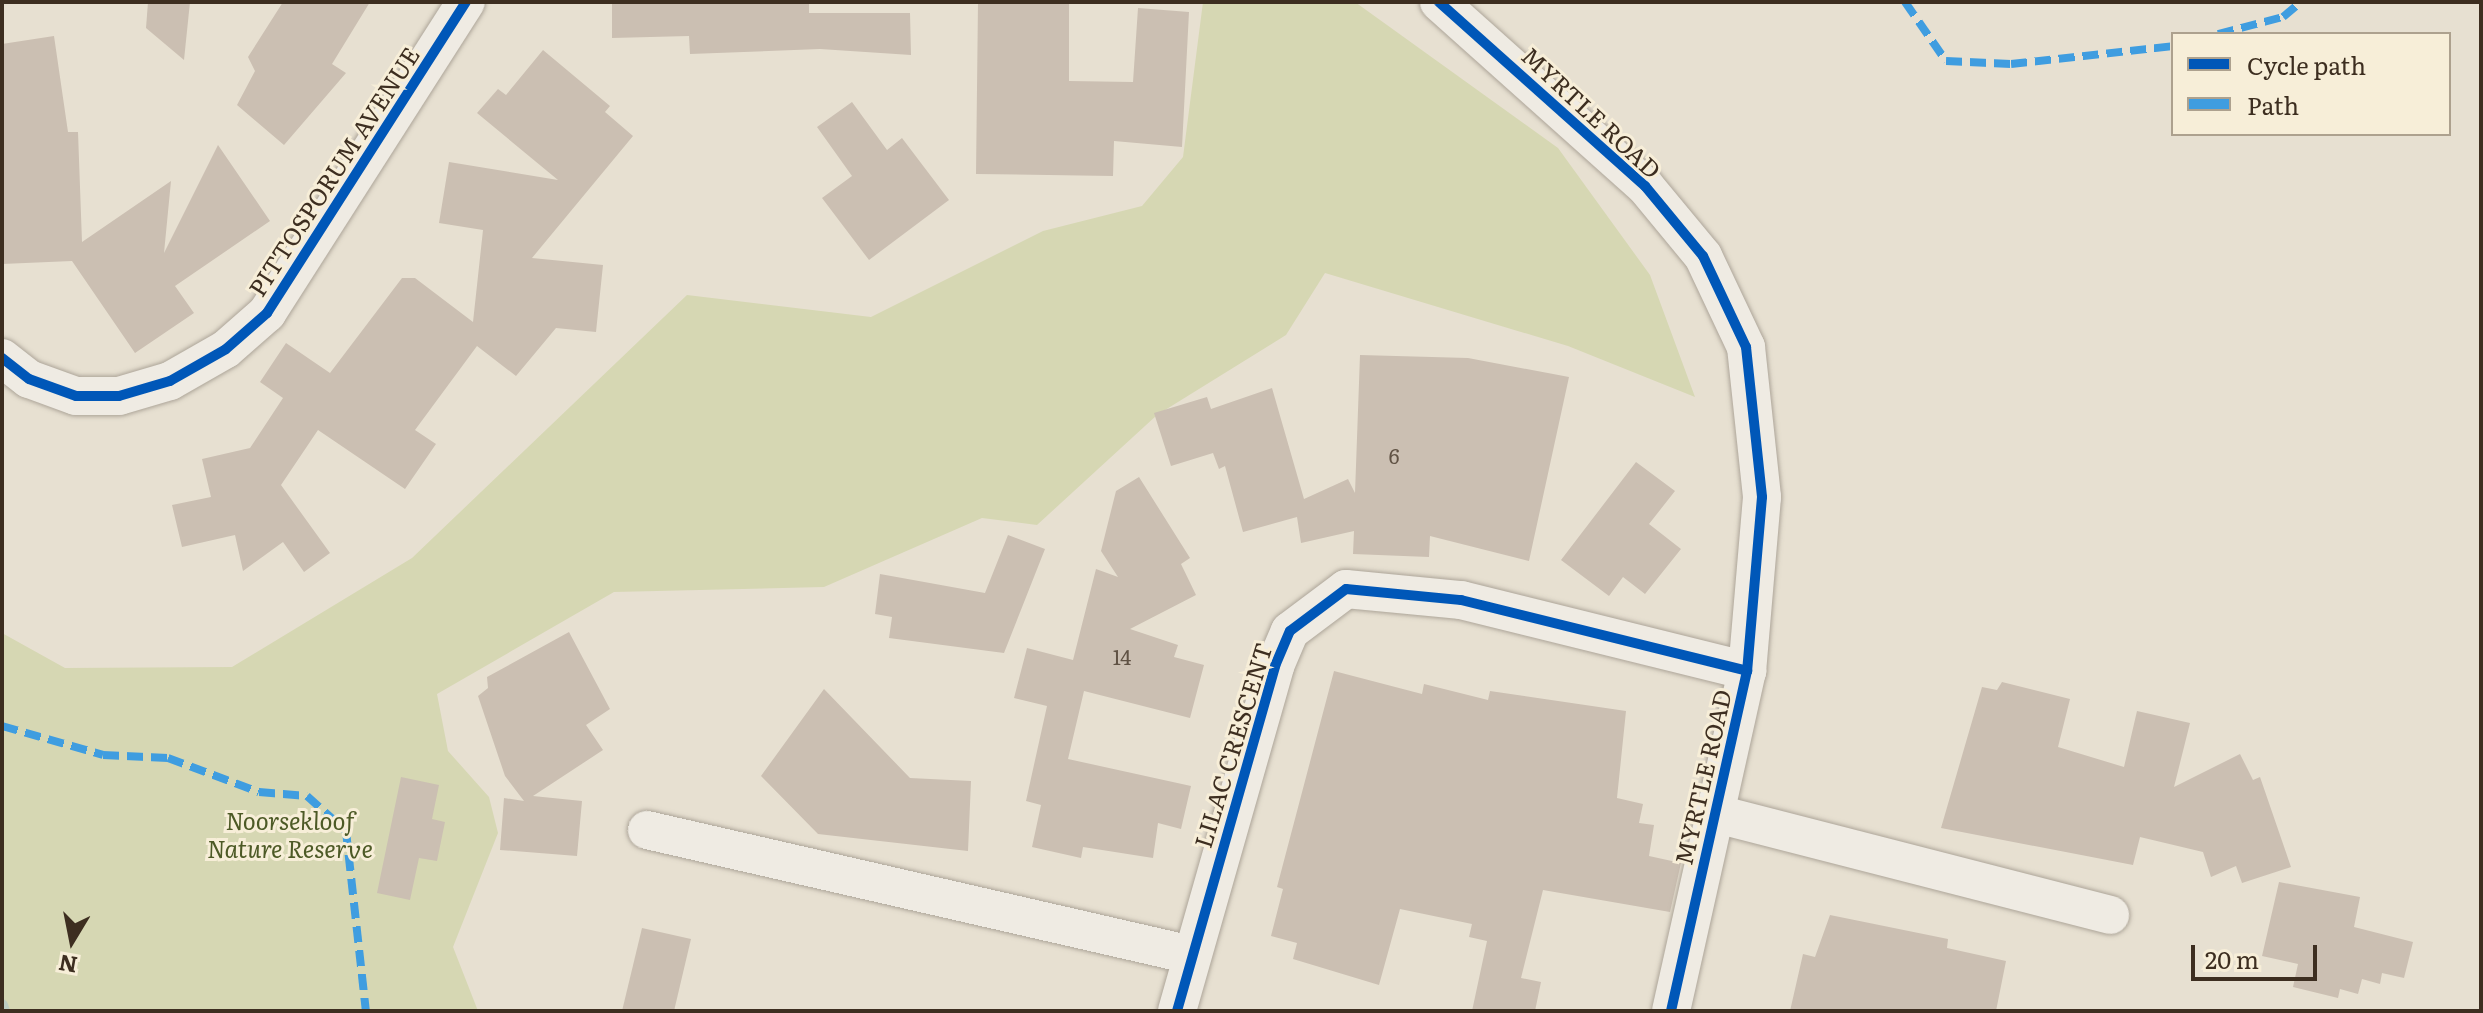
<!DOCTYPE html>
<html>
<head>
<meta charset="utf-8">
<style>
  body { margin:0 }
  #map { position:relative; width:2483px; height:1013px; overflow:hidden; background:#e7e0d1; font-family:Literata,serif }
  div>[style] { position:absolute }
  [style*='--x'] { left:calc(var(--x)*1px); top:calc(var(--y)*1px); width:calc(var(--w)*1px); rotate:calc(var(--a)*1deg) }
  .green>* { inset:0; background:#d6d7b3 }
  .stream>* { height:12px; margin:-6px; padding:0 6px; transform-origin:6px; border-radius:6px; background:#bcccc2 }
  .building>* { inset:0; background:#cbbfb2 }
  .roads { filter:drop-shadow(0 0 2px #ada599) drop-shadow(0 0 2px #ada599) }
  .street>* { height:38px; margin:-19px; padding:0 19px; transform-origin:19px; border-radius:19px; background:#efebe3 }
  .quiet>* { height:8px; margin-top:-4px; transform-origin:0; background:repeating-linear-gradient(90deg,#3f9de0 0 16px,transparent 0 24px) }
  .cycleway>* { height:10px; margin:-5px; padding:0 5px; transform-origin:5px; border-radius:5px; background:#0057b8 }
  span { translate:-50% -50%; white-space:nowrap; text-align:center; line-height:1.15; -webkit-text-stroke:6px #f7eed8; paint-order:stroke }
  .number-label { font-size:20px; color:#605244 }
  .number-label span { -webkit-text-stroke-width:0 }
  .street-label { font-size:24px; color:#3d2e20 }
  .park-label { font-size:24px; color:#4d5a26; font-style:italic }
  .frame { position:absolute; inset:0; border:4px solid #3d2e20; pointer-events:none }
  .legend { position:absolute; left:2171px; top:32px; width:280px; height:104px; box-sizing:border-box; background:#f7eed8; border:2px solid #ada18e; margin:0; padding:10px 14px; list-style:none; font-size:24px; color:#3d2e20 }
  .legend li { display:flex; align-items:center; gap:16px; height:40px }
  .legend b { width:40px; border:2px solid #ada18e }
  .north { position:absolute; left:32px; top:901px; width:80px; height:80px; -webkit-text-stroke:6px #f7eed8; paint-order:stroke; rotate:190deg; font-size:22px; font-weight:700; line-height:32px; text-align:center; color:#3d2e20 }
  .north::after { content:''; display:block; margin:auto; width:28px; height:36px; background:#3d2e20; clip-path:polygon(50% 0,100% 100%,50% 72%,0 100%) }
  .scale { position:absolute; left:2191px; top:945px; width:126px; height:36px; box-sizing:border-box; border:4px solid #3d2e20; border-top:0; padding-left:10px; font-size:24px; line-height:28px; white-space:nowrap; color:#3d2e20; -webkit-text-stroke:6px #f7eed8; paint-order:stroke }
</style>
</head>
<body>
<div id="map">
  <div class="green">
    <i style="clip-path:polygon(1203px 2px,1355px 2px,1558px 148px,1650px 275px,1695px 397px,1568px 346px,1325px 273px,1286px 335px,1157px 415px,1037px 525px,982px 518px,824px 587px,614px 592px,437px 694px,448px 751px,489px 797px,498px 833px,453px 947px,478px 1011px,2px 1011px,2px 633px,65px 668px,232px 667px,412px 558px,687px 295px,871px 317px,1043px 231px,1142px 206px,1183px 157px)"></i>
  </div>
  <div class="stream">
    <i style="--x:2;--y:1005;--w:6;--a:72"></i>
  </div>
  <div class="building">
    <i style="clip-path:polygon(148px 2px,190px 2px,184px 60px,146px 28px)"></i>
    <i style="clip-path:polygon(283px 2px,370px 2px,332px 64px,346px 73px,284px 145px,237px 105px,255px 71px,248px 57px)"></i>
    <i style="clip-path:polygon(612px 2px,809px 2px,809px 13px,910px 13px,911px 55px,820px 49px,690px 54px,689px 36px,612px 38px)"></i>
    <i style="clip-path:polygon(978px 2px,1069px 2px,1069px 81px,1133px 82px,1138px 8px,1189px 12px,1182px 147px,1114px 141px,1113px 176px,976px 174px)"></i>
    <i style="clip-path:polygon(54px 36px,68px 132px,78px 132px,82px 242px,171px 181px,164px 253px,218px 145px,270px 221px,175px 286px,194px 313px,135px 353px,72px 261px,2px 264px,2px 44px)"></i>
    <i style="clip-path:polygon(543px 50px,610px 106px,605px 112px,633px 136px,532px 258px,603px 265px,596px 332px,556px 328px,516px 376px,477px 346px,415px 430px,436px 444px,405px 489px,318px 430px,281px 485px,330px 553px,304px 572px,283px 542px,243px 571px,235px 535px,182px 547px,172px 505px,211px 497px,202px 459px,250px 448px,283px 398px,260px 382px,286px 343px,330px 373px,402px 278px,415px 278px,473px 322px,483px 230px,439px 223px,449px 162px,558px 180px,477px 113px,498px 89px,506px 95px)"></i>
    <i style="clip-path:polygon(852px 102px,887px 150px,902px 138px,949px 200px,869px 260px,822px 198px,852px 176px,817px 127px)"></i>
    <i style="clip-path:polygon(1360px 355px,1468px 358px,1569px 377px,1529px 561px,1430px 536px,1429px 557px,1353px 554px,1354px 531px,1301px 543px,1297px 517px,1243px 532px,1225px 466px,1219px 469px,1213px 453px,1171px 466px,1154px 413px,1207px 397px,1211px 409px,1272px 388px,1304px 499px,1348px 479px,1355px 493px)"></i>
    <i style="clip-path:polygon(1636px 462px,1675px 491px,1649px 524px,1681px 549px,1645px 594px,1623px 577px,1609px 596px,1561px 560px)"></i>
    <i style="clip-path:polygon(1139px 477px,1190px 558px,1181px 564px,1196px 595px,1130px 629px,1178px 645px,1174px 657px,1204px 665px,1190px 718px,1084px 691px,1068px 759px,1191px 786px,1181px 829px,1158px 823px,1153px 858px,1083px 847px,1081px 858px,1032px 847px,1041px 805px,1026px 801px,1047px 706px,1014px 698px,1027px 648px,1073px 660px,1096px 569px,1118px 577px,1101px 551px,1116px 491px)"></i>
    <i style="clip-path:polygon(1008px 535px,1045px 549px,1004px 653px,889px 638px,892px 617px,875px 614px,880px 574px,985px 593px)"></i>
    <i style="clip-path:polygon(569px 632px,610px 709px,586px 725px,603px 750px,533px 796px,582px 801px,577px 856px,500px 850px,504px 798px,524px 801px,505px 776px,478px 696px,488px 688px,487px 677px)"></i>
    <i style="clip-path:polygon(1334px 671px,1422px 694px,1424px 684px,1488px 700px,1490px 691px,1626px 711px,1617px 798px,1643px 804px,1639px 823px,1654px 825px,1649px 856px,1681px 863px,1670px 912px,1543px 890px,1521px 978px,1541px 982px,1535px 1011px,1472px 1011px,1487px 941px,1469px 937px,1472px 924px,1400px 909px,1379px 985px,1293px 959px,1297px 943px,1271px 936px,1283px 889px,1277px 887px)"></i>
    <i style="clip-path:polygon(2002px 682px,2070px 699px,2058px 747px,2124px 767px,2137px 711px,2190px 723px,2174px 787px,2240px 754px,2253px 780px,2260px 777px,2291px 867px,2242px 883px,2236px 866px,2211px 877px,2203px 852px,2140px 837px,2133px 865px,1941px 828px,1982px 687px,1997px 690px)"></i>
    <i style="clip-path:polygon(824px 689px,910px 778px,971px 781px,968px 851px,818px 834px,761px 776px)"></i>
    <i style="clip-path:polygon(401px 777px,439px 785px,432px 819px,445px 822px,437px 861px,419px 858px,410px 900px,377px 893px)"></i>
    <i style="clip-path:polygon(2279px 882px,2360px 897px,2354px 927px,2413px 942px,2404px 978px,2382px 973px,2380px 984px,2362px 979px,2358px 994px,2340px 989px,2338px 998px,2293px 987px,2298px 964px,2262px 956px)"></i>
    <i style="clip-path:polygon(1830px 915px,1948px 939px,1947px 948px,2006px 961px,1996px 1011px,1790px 1011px,1803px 954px,1815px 957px)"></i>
    <i style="clip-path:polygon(642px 928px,691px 939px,674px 1011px,622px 1011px)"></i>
  </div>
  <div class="roads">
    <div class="street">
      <i style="--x:1439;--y:2;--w:276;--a:41.8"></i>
      <i style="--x:1645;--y:186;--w:91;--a:50.4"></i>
      <i style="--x:1703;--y:256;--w:101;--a:64.7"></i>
      <i style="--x:1746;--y:347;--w:151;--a:83.9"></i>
      <i style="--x:1762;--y:497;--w:175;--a:94.9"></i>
      <i style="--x:1747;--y:671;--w:348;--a:102.6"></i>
      <i style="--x:2;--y:358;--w:34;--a:38"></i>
      <i style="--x:29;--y:379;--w:50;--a:19.9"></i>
      <i style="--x:76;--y:396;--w:43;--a:0"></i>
      <i style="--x:119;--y:396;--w:53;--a:-16.4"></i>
      <i style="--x:170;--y:381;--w:64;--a:-29.7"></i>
      <i style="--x:226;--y:349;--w:55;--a:-41.3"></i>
      <i style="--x:267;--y:313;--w:369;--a:-57.4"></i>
      <i style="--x:1713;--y:813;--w:410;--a:14.4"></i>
      <i style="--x:647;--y:830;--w:554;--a:12.93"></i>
      <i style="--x:1177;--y:1011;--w:359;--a:-74.1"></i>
      <i style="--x:1275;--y:666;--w:38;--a:-67"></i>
      <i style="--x:1290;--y:631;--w:70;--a:-36.9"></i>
      <i style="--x:1346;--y:589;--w:116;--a:5.5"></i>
      <i style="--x:1461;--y:600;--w:295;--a:13.9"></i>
    </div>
  </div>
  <div class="quiet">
    <i style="--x:1905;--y:2;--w:72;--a:55.2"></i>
    <i style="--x:1946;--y:61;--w:65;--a:2.6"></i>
    <i style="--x:2011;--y:64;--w:163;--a:-6.3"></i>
    <i style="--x:2218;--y:34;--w:67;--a:-14.7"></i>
    <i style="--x:2283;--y:17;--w:23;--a:-40"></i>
    <i style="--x:2;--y:726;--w:105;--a:16"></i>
    <i style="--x:103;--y:755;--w:65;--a:2.6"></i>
    <i style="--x:168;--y:758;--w:97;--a:20.5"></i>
    <i style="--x:259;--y:792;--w:48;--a:4.8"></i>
    <i style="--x:307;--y:796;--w:52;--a:41.9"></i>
    <i style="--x:346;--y:831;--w:181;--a:83.7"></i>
  </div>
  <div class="cycleway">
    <i style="--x:1439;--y:2;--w:276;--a:41.8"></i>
    <i style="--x:1645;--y:186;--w:91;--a:50.4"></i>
    <i style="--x:1703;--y:256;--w:101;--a:64.7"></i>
    <i style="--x:1746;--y:347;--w:151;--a:83.9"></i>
    <i style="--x:1762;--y:497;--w:175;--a:94.9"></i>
    <i style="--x:1747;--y:671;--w:348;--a:102.6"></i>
    <i style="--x:2;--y:358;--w:34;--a:38"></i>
    <i style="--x:29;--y:379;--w:50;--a:19.9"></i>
    <i style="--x:76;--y:396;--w:43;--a:0"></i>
    <i style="--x:119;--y:396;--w:53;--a:-16.4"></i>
    <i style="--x:170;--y:381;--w:64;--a:-29.7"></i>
    <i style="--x:226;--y:349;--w:55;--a:-41.3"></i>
    <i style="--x:267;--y:313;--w:369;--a:-57.4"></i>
    <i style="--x:1177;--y:1011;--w:359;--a:-74.1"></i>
    <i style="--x:1275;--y:666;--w:38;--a:-67"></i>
    <i style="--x:1290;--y:631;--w:70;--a:-36.9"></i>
    <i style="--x:1346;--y:589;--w:116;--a:5.5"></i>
    <i style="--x:1461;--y:600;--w:295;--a:13.9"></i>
  </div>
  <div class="number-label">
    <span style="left:1394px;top:455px">6</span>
    <span style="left:1122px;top:656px">14</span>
  </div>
  <div class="street-label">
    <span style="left:1592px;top:112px;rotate:43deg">MYRTLE ROAD</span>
    <span style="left:333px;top:171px;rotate:-57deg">PITTOSPORUM AVENUE</span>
    <span style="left:1232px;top:745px;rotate:-73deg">LILAC CRESCENT</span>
    <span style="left:1702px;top:777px;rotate:-77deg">MYRTLE ROAD</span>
  </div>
  <div class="park-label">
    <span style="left:290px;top:834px">Noorsekloof<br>Nature Reserve</span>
  </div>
  <div class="frame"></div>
  <ul class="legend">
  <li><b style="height:10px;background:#0057b8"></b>Cycle path</li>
  <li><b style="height:10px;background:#3f9de0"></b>Path</li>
  </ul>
  <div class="north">N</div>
  <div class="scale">20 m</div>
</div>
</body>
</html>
